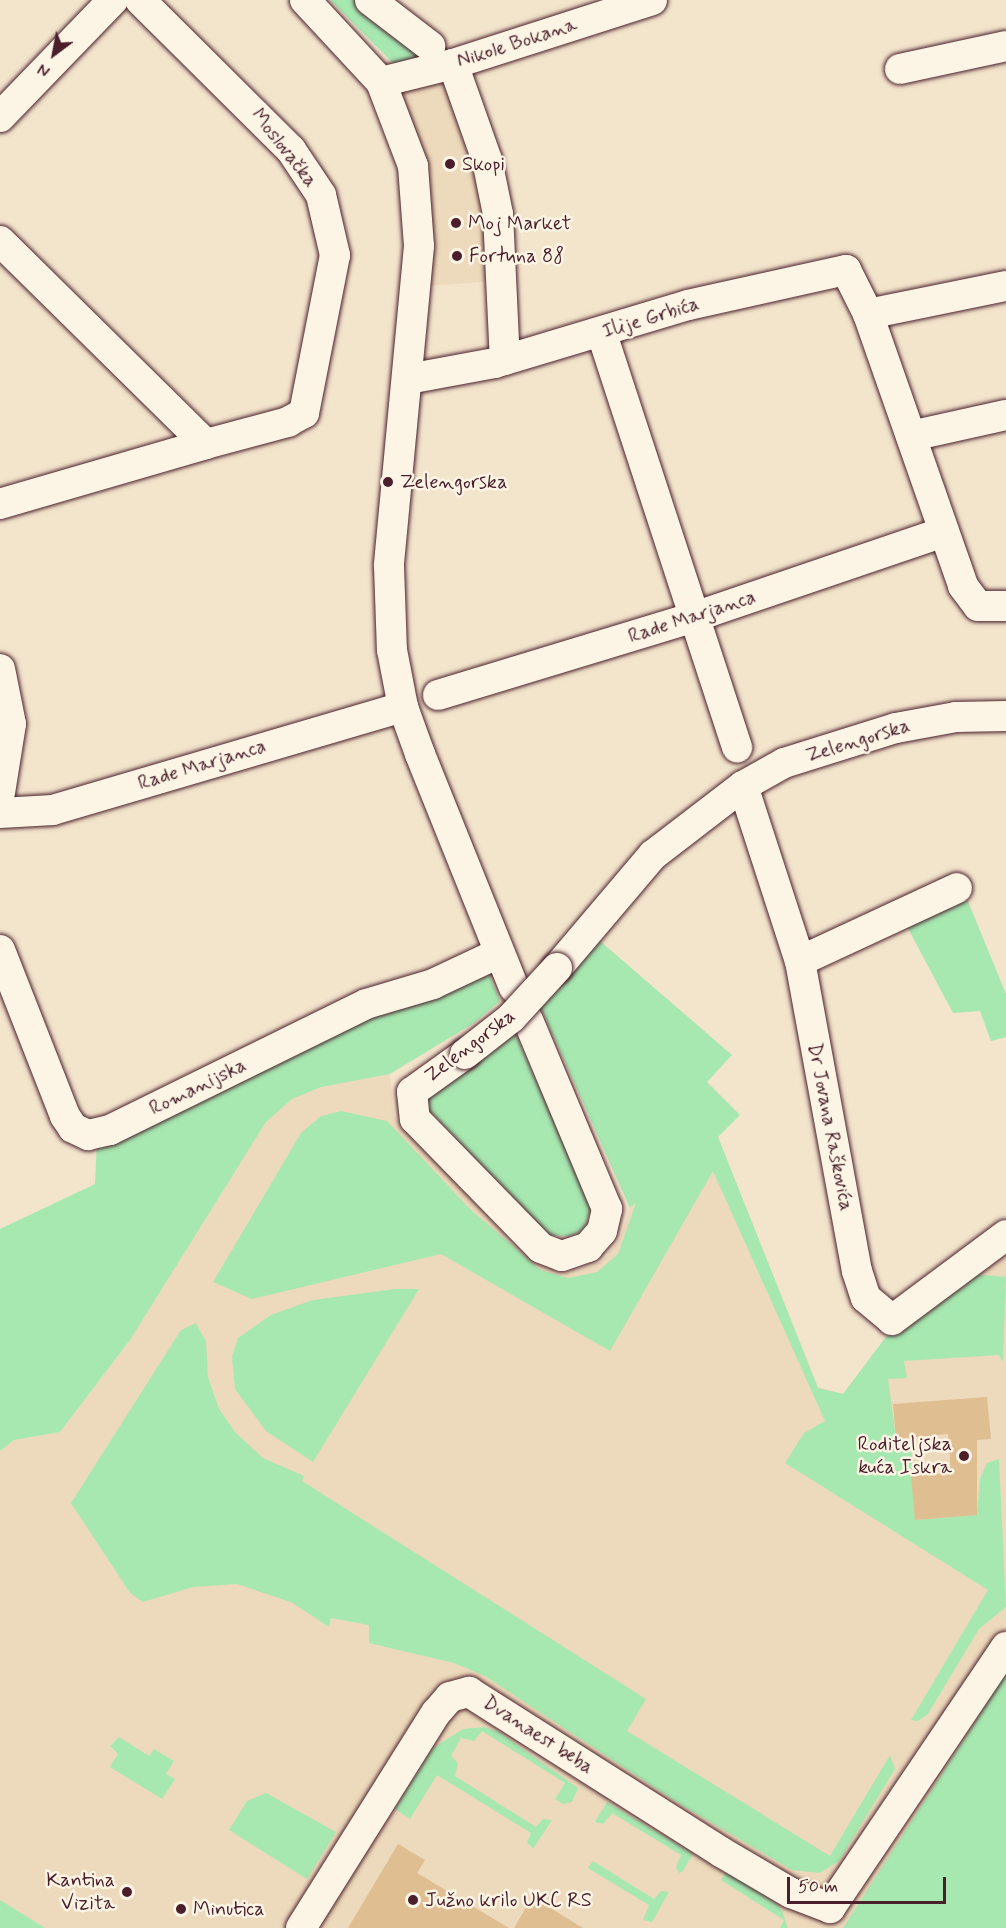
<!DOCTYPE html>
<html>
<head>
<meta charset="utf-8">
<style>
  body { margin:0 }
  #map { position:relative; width:1006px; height:1928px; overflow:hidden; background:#f3e4cc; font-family:Mynerve,sans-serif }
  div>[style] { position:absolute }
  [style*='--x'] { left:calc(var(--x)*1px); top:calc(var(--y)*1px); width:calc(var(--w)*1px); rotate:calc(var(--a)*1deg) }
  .built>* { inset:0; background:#edd9bb }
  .green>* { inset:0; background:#a7e8b1 }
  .building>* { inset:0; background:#dfbe92 }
  .roads { filter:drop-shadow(0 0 2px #4a1f2b) drop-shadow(0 0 2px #4a1f2b) }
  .minor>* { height:30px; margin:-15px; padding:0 15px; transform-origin:15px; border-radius:15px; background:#fcf5e5 }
  .bridges { filter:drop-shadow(0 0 2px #4a1f2b) drop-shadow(0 0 2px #4a1f2b) }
  .minor-bridge>* { height:30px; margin:-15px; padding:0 15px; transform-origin:15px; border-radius:15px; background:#fcf5e5 }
  .dots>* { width:16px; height:16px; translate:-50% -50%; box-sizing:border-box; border:3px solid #fcf5e5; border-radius:50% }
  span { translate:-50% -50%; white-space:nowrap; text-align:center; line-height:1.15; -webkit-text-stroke:5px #fcf5e5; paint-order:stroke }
  .street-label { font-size:20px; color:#4a1f2b }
  .poi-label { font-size:20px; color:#4a1f2b }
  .left { translate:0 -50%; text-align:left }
  .right { translate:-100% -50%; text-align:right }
  .north { position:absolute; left:24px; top:24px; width:60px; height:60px; -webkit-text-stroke:4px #fcf5e5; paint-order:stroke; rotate:212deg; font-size:16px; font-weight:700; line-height:24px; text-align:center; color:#4a1f2b }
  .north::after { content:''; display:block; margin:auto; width:21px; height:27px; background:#4a1f2b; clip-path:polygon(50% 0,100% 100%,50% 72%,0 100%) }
  .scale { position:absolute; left:787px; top:1877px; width:159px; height:27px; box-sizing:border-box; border:3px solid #4a1f2b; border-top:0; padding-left:8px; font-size:18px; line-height:21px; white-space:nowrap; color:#4a1f2b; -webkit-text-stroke:4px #fcf5e5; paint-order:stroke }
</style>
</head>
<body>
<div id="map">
  <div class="built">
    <i style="clip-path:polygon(437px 75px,462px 96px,495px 281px,427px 286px,399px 94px,400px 88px)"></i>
    <i style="clip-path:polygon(390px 1074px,394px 1117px,512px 1243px,549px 1268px,567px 1273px,603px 1261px,620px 1238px,630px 1208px,718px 1137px,818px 1387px,843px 1394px,886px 1337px,1006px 1247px,1006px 1928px,0 1928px,0 1451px,14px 1440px,60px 1432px,130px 1340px,266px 1122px,292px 1099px,321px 1087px)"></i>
  </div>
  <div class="green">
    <i style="clip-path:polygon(330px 0,359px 0,427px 54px,402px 65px,393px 63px)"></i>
    <i style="clip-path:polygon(963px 889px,1006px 994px,1006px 1037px,991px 1041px,980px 1011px,953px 1013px,902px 917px)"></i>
    <i style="clip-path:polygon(600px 941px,732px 1055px,707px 1082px,740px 1115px,718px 1137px,818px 1388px,843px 1394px,886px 1337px,938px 1292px,975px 1274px,1006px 1277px,1003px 1362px,999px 1355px,904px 1361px,907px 1378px,888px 1379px,896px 1438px,911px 1440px,915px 1520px,977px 1515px,980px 1479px,987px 1463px,999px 1459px,1006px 1607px,979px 1629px,928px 1714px,918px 1721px,911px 1720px,988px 1590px,785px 1463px,804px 1433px,825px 1421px,713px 1171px,610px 1351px,441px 1254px,252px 1299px,213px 1282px,301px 1133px,321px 1116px,341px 1111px,387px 1121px,471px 1210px,541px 1270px,568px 1278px,597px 1272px,618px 1254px,636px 1203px,630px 1208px,541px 1008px)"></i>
    <i style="clip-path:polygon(486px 966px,500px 1001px,474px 1023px,390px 1074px,321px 1087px,292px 1099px,266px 1122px,130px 1340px,60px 1432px,14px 1440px,0 1451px,0 1229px,95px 1184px,97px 1141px)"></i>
    <i style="clip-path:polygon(515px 1033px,592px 1206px,584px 1229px,570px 1236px,549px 1235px,428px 1109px,429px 1096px)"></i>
    <i style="clip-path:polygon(395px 1289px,419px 1289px,313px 1462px,266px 1431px,235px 1389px,232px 1357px,238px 1338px,271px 1315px,313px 1300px)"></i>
    <i style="clip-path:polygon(196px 1323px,206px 1342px,208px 1377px,219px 1409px,235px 1432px,263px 1458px,304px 1476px,302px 1481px,646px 1699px,627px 1731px,830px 1856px,890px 1755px,895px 1769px,839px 1861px,820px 1873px,792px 1870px,678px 1803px,485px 1676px,454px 1663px,369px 1643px,369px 1625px,331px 1618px,329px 1627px,291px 1602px,237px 1584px,193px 1587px,143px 1602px,130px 1593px,71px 1503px,181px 1330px)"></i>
    <i style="clip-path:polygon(1006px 1671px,1006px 1928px,843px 1928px,972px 1727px)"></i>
    <i style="clip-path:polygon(484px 1727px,499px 1732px,578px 1788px,572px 1802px,563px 1804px,555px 1799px,565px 1783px,482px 1731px,474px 1741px,461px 1738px,451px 1756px,458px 1763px,455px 1776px,536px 1827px,543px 1819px,552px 1820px,533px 1849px,527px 1842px,531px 1833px,437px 1775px,410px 1819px,395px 1809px,433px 1748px,463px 1729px)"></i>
    <i style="clip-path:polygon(119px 1737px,149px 1756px,154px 1749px,174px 1761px,166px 1774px,175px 1779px,162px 1799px,110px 1767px,118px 1754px,110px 1746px)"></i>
    <i style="clip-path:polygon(266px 1793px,336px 1832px,307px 1879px,229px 1830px,247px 1801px)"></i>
    <i style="clip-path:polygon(607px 1802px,693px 1854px,683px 1871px,679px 1873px,676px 1867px,681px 1855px,612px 1813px,603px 1824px,595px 1822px)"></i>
    <i style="clip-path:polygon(593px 1861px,654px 1899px,661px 1891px,669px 1892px,652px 1922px,643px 1920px,649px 1905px,588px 1868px)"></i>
    <i style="clip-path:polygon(726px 1872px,777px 1904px,782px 1911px,788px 1928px,780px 1928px,784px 1920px,721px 1880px)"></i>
    <i style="clip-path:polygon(0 1900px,45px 1928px,0 1928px)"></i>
  </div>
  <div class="building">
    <i style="clip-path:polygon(987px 1397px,991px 1439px,977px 1440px,977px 1515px,915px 1520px,911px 1476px,951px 1473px,948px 1434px,896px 1439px,893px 1404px)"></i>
    <i style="clip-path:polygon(398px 1844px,425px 1860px,417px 1873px,509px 1928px,348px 1928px)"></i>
    <i style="clip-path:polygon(532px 1897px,583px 1928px,514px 1928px)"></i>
  </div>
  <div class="roads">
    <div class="minor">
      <i style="--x:140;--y:0;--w:213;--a:44.8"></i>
      <i style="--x:291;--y:150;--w:54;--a:56.3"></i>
      <i style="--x:321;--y:195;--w:62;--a:76.9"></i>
      <i style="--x:335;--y:255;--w:161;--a:101.1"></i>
      <i style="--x:304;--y:413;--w:18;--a:151"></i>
      <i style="--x:288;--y:422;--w:85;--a:165"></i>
      <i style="--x:305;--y:0;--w:112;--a:47.2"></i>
      <i style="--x:381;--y:82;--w:90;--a:69.1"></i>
      <i style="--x:413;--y:166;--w:80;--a:85.7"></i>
      <i style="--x:419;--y:246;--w:321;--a:95.4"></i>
      <i style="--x:389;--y:566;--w:84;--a:88"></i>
      <i style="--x:392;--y:650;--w:58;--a:79.1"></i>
      <i style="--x:403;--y:707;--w:50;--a:70.1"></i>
      <i style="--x:420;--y:754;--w:252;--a:68.1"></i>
      <i style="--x:370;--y:0;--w:76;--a:37.5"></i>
      <i style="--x:453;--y:64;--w:102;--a:70.5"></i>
      <i style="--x:487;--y:160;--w:55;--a:78.5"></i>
      <i style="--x:498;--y:214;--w:146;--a:87.3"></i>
      <i style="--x:900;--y:69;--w:108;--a:-12.2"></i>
      <i style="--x:381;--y:82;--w:74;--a:-14"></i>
      <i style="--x:453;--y:64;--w:209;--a:-17.8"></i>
      <i style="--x:0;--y:117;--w:163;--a:-46"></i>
      <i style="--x:0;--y:241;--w:289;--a:44.6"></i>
      <i style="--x:206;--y:444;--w:215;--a:163.8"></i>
      <i style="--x:868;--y:314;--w:141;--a:-11.5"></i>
      <i style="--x:602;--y:334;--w:435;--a:71.9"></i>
      <i style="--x:408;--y:379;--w:88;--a:-10.4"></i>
      <i style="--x:495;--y:363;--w:202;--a:-16.7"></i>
      <i style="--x:688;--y:305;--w:162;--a:-12.5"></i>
      <i style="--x:846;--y:270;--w:49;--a:63.4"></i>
      <i style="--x:868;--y:314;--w:288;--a:70.7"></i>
      <i style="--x:963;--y:586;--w:25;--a:53"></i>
      <i style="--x:978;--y:606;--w:28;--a:0"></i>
      <i style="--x:911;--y:436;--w:97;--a:-12.5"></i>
      <i style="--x:0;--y:669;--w:56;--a:78.7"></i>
      <i style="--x:11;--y:724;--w:70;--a:99.1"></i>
      <i style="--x:438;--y:695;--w:264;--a:-16.9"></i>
      <i style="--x:691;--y:618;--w:266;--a:-18.8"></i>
      <i style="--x:743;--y:786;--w:184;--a:72"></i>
      <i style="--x:800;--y:961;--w:315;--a:79.6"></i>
      <i style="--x:857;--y:1271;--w:28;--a:72"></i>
      <i style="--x:866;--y:1298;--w:34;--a:40"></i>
      <i style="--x:892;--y:1320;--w:142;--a:-36.7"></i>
      <i style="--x:0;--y:813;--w:53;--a:-3.2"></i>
      <i style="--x:53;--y:810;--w:365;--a:-16.4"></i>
      <i style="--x:0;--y:950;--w:178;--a:68.6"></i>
      <i style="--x:65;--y:1116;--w:14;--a:56"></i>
      <i style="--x:73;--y:1128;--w:17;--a:25"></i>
      <i style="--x:88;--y:1135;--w:23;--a:-13"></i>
      <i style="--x:110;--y:1130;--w:285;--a:-26.2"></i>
      <i style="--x:366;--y:1004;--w:70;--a:-16.6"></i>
      <i style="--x:433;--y:984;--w:73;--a:-25.2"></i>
      <i style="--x:800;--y:961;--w:173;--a:-24.9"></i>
      <i style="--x:557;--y:968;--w:148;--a:-49.7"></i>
      <i style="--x:653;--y:855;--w:113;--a:-37.5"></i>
      <i style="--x:743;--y:786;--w:47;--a:-29.3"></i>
      <i style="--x:784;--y:763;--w:117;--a:-17.4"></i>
      <i style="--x:896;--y:728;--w:61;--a:-10.4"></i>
      <i style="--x:956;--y:717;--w:50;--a:-1.1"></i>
      <i style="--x:465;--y:1054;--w:65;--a:144.4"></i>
      <i style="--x:412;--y:1092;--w:27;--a:84"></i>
      <i style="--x:415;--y:1119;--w:180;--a:45.7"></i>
      <i style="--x:541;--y:1248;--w:22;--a:21"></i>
      <i style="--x:562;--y:1256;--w:28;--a:-19"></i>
      <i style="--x:588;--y:1247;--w:21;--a:-49"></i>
      <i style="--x:602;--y:1231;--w:23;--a:-77"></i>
      <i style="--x:607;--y:1209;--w:205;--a:-112.7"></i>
      <i style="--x:301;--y:1928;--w:254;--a:-57.9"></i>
      <i style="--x:436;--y:1713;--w:21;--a:-49"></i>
      <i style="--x:450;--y:1697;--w:20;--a:-15"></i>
      <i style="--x:469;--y:1692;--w:299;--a:32.4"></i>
      <i style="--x:721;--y:1852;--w:81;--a:30.4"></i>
      <i style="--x:791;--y:1893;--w:42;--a:21"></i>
      <i style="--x:830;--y:1908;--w:315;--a:-56"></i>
    </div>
  </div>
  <div class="bridges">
    <div class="minor-bridge">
      <i style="--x:465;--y:1054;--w:58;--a:-38"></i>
      <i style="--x:511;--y:1018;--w:68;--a:-47.4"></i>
    </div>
  </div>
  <div class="dots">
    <i style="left:450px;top:164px;background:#4a1f2b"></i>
    <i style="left:456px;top:223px;background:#4a1f2b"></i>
    <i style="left:457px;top:256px;background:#4a1f2b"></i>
    <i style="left:388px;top:482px;background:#4a1f2b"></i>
    <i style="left:964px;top:1456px;background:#4a1f2b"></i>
    <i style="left:127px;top:1892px;background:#4a1f2b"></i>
    <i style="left:413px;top:1900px;background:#4a1f2b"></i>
    <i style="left:181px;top:1909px;background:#4a1f2b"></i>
  </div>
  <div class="street-label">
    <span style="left:517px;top:43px;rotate:-18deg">Nikole Bokana</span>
    <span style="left:284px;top:148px;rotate:52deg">Moslovačka</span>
    <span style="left:651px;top:318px;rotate:-17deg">Ilije Grbića</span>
    <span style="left:692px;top:617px;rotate:-18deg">Rade Marjanca</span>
    <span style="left:858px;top:741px;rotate:-17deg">Zelengorska</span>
    <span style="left:202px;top:765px;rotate:-17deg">Rade Marjanca</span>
    <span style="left:470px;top:1046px;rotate:-37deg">Zelengorska</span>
    <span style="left:198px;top:1087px;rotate:-26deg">Romanijska</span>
    <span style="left:830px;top:1127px;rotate:79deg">Dr Jovana Raškovića</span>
    <span style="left:538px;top:1735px;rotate:33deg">Dvanaest beba</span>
  </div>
  <div class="poi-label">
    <span class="left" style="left:462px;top:164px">Skopi</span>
    <span class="left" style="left:468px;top:223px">Moj Market</span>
    <span class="left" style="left:469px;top:256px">Fortuna 88</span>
    <span class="left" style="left:400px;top:482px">Zelengorska</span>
    <span class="right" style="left:952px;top:1456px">Roditeljska<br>kuća Iskra</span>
    <span class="right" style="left:115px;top:1892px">Kantina<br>Vizita</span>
    <span class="left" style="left:425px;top:1900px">Južno krilo UKC RS</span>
    <span class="left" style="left:193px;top:1909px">Minutica</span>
  </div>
  <div class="north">N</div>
  <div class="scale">50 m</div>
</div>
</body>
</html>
